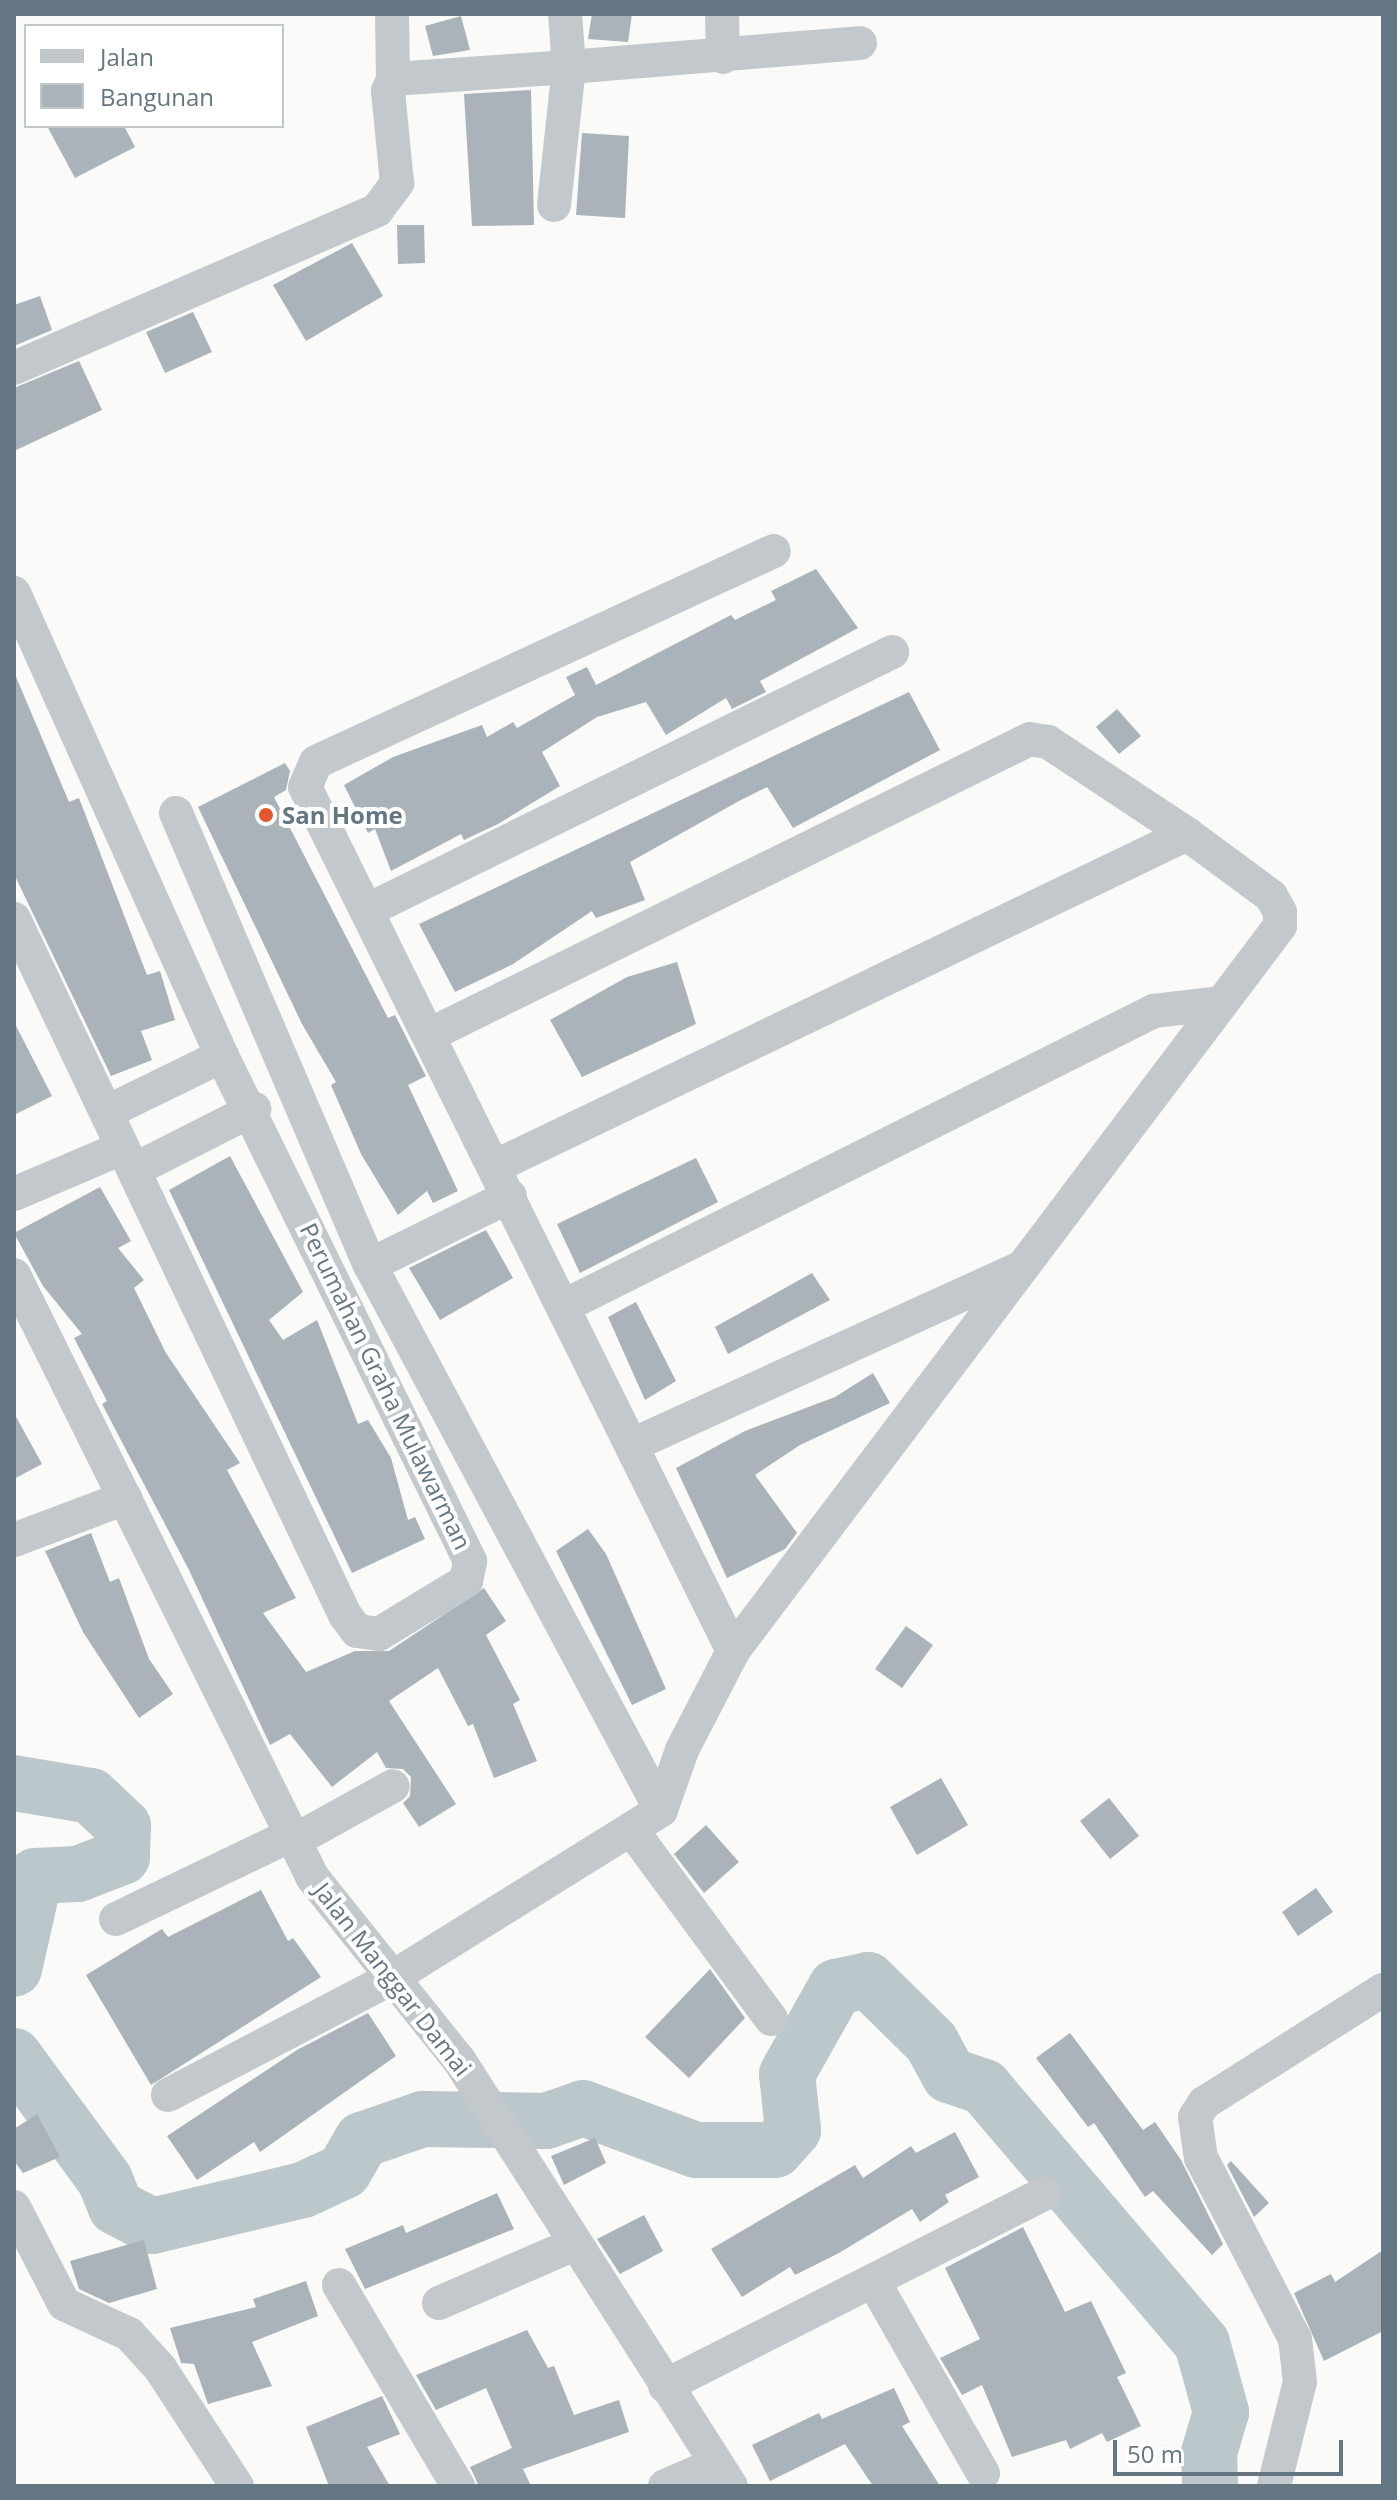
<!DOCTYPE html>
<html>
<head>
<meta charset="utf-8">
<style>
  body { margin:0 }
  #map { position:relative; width:1397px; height:2500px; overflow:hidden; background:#fafaf8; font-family:"Open Sans",sans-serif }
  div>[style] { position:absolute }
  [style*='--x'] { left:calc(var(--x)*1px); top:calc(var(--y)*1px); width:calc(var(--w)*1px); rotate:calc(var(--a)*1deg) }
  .river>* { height:56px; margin:-28px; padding:0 28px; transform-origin:28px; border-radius:28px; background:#bbc7cb }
  .building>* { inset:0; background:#aab3b9 }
  .minor>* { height:34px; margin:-17px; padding:0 17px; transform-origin:17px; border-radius:17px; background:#c3c8cc }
  .dots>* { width:22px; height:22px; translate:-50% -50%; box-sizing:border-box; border:4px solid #fff; border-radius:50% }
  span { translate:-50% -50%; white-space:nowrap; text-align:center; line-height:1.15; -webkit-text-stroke:8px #fff; paint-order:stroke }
  .poi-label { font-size:24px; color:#657683; font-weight:700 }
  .left { translate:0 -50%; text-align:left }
  .street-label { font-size:24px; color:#657683 }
  .frame { position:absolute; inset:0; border:16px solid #657683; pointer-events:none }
  .legend { position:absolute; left:24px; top:24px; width:260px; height:104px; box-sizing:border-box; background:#fff; border:2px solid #c1c8cd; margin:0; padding:10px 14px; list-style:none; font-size:24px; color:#657683 }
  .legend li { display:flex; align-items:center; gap:16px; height:40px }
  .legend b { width:40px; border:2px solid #c1c8cd }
  .scale { position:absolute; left:1113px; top:2440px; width:230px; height:36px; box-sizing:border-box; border:4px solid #657683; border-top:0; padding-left:10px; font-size:24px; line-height:28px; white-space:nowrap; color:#657683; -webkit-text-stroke:6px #fff; paint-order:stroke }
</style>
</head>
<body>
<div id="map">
  <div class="river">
    <i style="--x:14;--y:1783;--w:78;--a:9.6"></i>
    <i style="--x:91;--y:1796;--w:44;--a:43.2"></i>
    <i style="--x:123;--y:1826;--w:31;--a:92"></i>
    <i style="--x:122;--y:1857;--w:47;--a:158.9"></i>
    <i style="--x:78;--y:1874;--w:43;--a:177.3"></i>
    <i style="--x:35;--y:1876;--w:95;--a:102.7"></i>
    <i style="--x:14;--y:2056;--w:154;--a:53.7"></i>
    <i style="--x:105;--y:2180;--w:29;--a:68"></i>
    <i style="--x:116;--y:2207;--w:41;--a:27.8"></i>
    <i style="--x:152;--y:2226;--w:155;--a:-13.4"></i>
    <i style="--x:303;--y:2190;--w:45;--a:-24.9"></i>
    <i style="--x:344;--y:2171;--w:36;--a:-60"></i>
    <i style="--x:362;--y:2140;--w:65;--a:-19"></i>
    <i style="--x:423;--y:2119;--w:123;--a:0.9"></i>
    <i style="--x:546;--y:2121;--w:39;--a:-19"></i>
    <i style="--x:583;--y:2108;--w:121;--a:20.4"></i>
    <i style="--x:696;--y:2150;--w:79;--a:0"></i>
    <i style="--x:775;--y:2150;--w:27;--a:-48"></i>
    <i style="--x:793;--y:2130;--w:56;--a:-96.1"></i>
    <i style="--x:787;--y:2074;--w:100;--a:-60.6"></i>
    <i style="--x:836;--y:1987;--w:33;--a:-12"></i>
    <i style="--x:868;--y:1980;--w:88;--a:44.5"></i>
    <i style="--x:931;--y:2042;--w:38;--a:61"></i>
    <i style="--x:949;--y:2075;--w:37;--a:19"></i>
    <i style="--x:984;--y:2087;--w:336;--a:49.6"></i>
    <i style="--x:1202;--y:2343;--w:72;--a:74.6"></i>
    <i style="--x:1221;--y:2412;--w:43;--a:106.3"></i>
    <i style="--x:1209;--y:2453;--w:33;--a:88"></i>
  </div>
  <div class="building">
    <i style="clip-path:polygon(592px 14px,632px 14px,628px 42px,588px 39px)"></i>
    <i style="clip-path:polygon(461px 16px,470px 50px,433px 56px,425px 26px)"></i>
    <i style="clip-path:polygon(531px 90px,534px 225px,472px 226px,464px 94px)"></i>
    <i style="clip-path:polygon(47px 126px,124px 126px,135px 147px,75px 178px)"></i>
    <i style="clip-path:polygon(582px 133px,629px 136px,625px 218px,576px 215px)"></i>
    <i style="clip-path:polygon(397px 225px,424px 225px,425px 263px,398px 264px)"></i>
    <i style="clip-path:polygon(352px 243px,383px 296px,306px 341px,273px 285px)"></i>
    <i style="clip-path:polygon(40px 296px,52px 330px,14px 346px,14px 305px)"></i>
    <i style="clip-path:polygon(193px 312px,212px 352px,165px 373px,146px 332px)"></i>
    <i style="clip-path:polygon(79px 361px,102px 410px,14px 451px,14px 388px)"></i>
    <i style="clip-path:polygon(816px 569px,858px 628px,760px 681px,766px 692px,732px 709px,726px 698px,666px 735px,646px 702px,597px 717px,542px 752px,560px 786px,498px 824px,464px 840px,461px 834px,391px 871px,375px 829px,368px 833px,344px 785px,393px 757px,482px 725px,487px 737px,513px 722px,517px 728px,575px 695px,566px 677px,587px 667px,596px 685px,731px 615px,735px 620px,776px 600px,771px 591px)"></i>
    <i style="clip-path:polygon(14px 672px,69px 802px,79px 798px,147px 975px,160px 971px,175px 1020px,141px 1031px,152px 1060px,111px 1076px,14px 874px)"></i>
    <i style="clip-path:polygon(909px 692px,940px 750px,793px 828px,767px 787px,739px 801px,630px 862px,645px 900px,596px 918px,592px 911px,513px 964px,455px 992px,419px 924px)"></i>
    <i style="clip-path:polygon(1117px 709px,1141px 736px,1119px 754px,1096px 727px)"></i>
    <i style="clip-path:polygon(285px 763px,290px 771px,286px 790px,274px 797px,388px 1018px,395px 1015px,426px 1076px,408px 1085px,458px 1191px,433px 1203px,427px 1191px,398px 1215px,361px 1154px,331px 1085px,336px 1082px,302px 1024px,198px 807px)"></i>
    <i style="clip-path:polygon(677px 962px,696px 1024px,582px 1077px,550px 1020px,627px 977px)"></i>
    <i style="clip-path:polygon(14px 1022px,52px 1096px,14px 1115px)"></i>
    <i style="clip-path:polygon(230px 1156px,303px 1292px,269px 1320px,283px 1340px,317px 1320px,358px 1424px,368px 1420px,391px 1458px,408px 1520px,415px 1517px,425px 1539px,352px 1573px,169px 1190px)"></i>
    <i style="clip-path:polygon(696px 1158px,718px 1202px,580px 1273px,557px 1224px)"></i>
    <i style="clip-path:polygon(100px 1187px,131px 1241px,118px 1248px,144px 1280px,134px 1288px,166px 1353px,240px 1463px,227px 1470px,296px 1598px,263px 1613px,306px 1672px,355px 1651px,389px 1651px,484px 1588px,506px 1621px,486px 1635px,520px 1700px,513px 1704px,537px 1761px,494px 1778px,473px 1724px,468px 1726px,438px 1668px,389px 1701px,456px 1804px,419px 1827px,403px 1803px,410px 1796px,411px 1777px,403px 1769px,386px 1768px,377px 1752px,332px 1787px,290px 1734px,270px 1745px,189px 1570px,102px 1404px,107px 1401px,74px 1338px,82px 1334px,43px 1286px,14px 1233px)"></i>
    <i style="clip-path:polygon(486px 1230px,513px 1278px,440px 1320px,409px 1268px)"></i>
    <i style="clip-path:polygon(812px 1273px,830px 1300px,728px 1354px,715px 1327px)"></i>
    <i style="clip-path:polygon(636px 1302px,676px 1381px,645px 1400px,608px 1317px)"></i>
    <i style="clip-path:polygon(873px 1373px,890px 1403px,800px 1445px,755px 1475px,797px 1533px,785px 1549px,727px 1578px,676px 1468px,745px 1431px,835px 1397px)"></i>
    <i style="clip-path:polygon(14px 1413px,42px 1464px,14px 1479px)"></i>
    <i style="clip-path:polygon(588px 1529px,606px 1554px,666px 1689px,632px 1705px,556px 1551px)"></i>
    <i style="clip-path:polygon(91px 1533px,110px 1582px,119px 1578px,149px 1659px,173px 1694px,139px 1718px,83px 1632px,45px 1551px)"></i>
    <i style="clip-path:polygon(906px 1626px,933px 1645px,902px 1688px,875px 1669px)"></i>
    <i style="clip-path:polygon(941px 1778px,968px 1825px,917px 1855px,890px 1807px)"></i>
    <i style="clip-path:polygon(1109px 1798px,1139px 1836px,1110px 1859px,1080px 1821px)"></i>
    <i style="clip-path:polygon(706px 1825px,739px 1862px,704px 1893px,674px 1854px)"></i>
    <i style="clip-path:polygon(1316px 1888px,1333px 1912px,1298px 1936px,1282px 1912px)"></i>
    <i style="clip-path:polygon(261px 1890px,288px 1941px,293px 1938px,321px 1977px,151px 2085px,86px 1975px,162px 1929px,168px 1937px)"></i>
    <i style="clip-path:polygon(710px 1969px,745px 2018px,689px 2078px,645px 2037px)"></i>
    <i style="clip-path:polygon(368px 2013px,396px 2056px,260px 2152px,254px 2142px,197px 2180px,167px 2136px,297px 2050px)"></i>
    <i style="clip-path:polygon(1070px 2033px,1143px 2130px,1155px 2122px,1181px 2160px,1223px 2244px,1212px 2255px,1153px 2191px,1145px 2197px,1094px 2123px,1088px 2127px,1036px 2058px)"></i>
    <i style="clip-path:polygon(37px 2114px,60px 2157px,23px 2173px,14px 2161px,14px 2129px)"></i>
    <i style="clip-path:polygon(955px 2132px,979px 2177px,945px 2195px,949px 2202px,920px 2222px,912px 2209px,839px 2253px,795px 2275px,790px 2267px,742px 2297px,711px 2249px,855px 2165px,863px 2178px,911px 2146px,916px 2153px)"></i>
    <i style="clip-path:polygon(595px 2138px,606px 2163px,564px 2185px,551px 2156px)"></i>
    <i style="clip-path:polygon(1231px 2161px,1269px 2203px,1254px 2217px,1227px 2165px)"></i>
    <i style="clip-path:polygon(497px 2193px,514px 2229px,365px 2289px,345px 2249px,403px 2225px,406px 2233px)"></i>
    <i style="clip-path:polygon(644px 2215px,663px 2251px,620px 2274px,597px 2239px)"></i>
    <i style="clip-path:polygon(1023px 2227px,1065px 2312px,1091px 2301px,1126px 2373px,1117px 2377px,1141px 2426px,1107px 2442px,1102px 2433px,1070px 2449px,1066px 2440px,1012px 2457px,982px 2385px,962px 2395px,940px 2358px,980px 2339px,945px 2268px)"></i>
    <i style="clip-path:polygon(144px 2240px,157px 2289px,109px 2303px,79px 2289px,70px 2261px)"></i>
    <i style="clip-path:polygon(1383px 2250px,1383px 2331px,1324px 2361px,1294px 2293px,1331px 2274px,1335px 2282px)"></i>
    <i style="clip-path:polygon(306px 2281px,318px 2316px,252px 2342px,272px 2386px,208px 2404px,194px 2364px,181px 2363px,170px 2328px,256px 2307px,253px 2299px)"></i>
    <i style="clip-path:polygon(527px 2330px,548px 2368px,554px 2366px,574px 2415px,619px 2400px,629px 2432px,523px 2469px,531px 2486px,478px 2484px,470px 2467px,512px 2448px,486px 2388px,436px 2410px,416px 2375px)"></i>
    <i style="clip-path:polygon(894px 2388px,910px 2422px,902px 2426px,940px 2486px,873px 2486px,845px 2444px,770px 2481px,752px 2445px,819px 2413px,822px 2419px)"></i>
    <i style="clip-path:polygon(382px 2396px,400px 2434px,367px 2447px,390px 2486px,329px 2486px,306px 2427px)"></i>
  </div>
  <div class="minor">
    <i style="--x:392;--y:14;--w:65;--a:89.1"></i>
    <i style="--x:722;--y:14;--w:43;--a:88.7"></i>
    <i style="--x:554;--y:205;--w:139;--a:-83.8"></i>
    <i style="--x:569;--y:67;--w:292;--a:-4.7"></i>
    <i style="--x:14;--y:368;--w:396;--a:-23.5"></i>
    <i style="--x:377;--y:210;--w:34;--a:-53"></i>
    <i style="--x:397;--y:183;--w:92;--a:-95.6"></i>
    <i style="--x:388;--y:91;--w:13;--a:-67"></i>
    <i style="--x:393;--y:79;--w:176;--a:-3.9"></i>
    <i style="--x:569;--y:67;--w:53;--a:-94.3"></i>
    <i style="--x:14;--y:593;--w:508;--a:65.81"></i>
    <i style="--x:222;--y:1056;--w:563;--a:63.84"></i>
    <i style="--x:470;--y:1561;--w:20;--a:101"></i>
    <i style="--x:466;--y:1581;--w:102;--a:148.7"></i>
    <i style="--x:379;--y:1634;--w:22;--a:-172"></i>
    <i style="--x:357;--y:1631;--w:20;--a:-127"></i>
    <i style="--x:345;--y:1615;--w:771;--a:-115.43"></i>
    <i style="--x:176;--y:813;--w:492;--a:66.8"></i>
    <i style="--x:370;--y:1265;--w:618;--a:61.9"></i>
    <i style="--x:370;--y:909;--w:582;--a:-26.21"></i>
    <i style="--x:107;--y:1112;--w:128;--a:-26"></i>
    <i style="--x:496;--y:1166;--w:767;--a:-25.66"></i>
    <i style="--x:134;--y:1170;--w:135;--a:-26.9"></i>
    <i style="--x:14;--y:1194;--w:117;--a:-23.1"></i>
    <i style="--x:370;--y:1265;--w:156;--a:-26.2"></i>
    <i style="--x:14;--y:1275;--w:673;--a:63.63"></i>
    <i style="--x:313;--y:1878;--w:233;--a:51.3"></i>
    <i style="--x:459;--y:2060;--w:505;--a:57.44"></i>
    <i style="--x:564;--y:1306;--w:660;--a:-26.57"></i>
    <i style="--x:1154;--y:1011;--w:66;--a:-6.9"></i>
    <i style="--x:632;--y:1445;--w:427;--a:-24.5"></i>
    <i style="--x:14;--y:1540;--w:119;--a:-20.7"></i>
    <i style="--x:733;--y:1651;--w:964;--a:-116.35"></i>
    <i style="--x:305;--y:787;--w:27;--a:-66"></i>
    <i style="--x:316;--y:762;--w:504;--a:-24.74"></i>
    <i style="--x:631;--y:1829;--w:236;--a:53.6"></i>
    <i style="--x:292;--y:1842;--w:115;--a:-29"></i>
    <i style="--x:116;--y:1919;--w:192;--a:-25.6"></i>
    <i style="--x:168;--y:2095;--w:250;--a:-27.6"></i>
    <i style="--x:390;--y:1979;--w:319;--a:-31.9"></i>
    <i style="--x:661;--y:1810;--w:64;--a:-70.7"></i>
    <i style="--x:682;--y:1750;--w:111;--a:-62.7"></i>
    <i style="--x:733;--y:1651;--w:908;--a:-52.97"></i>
    <i style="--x:1280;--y:926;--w:14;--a:-90"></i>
    <i style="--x:1280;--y:912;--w:18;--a:-119"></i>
    <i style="--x:1271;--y:896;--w:104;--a:-143.6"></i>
    <i style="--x:1187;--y:834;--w:167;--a:-146.5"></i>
    <i style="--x:1048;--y:742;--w:18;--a:-171"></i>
    <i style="--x:1030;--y:739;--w:668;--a:153.78"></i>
    <i style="--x:14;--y:2207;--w:109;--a:62.7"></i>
    <i style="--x:64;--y:2304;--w:72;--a:24.8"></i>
    <i style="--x:129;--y:2334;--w:46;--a:47.6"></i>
    <i style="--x:160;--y:2368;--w:141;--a:56.9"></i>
    <i style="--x:875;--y:2284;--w:218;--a:60.3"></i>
    <i style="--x:339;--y:2285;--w:234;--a:59.4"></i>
    <i style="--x:439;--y:2303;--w:148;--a:-23.5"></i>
    <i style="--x:665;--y:2386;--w:426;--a:-26.9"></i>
    <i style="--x:665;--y:2486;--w:56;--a:-23.3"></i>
    <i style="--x:1274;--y:2486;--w:107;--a:-76"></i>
    <i style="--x:1300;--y:2382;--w:43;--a:-96.6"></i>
    <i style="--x:1295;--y:2339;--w:204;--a:-117.4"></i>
    <i style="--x:1201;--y:2158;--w:41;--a:-98.3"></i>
    <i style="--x:1195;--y:2117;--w:17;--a:-57"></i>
    <i style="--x:1204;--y:2103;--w:212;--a:-32.3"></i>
  </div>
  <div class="dots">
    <i style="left:266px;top:815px;background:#e4572e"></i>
  </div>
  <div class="poi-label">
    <span class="left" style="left:282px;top:815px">San Home</span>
  </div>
  <div class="street-label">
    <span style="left:386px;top:1386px;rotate:64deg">Perumahan Graha Mulawarman</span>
    <span style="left:393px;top:1979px;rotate:52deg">Jalan Manggar Damai</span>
  </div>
  <div class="frame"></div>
  <ul class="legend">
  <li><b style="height:10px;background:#c3c8cc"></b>Jalan</li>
  <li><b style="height:22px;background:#aab3b9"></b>Bangunan</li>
  </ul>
  <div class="scale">50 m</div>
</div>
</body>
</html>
